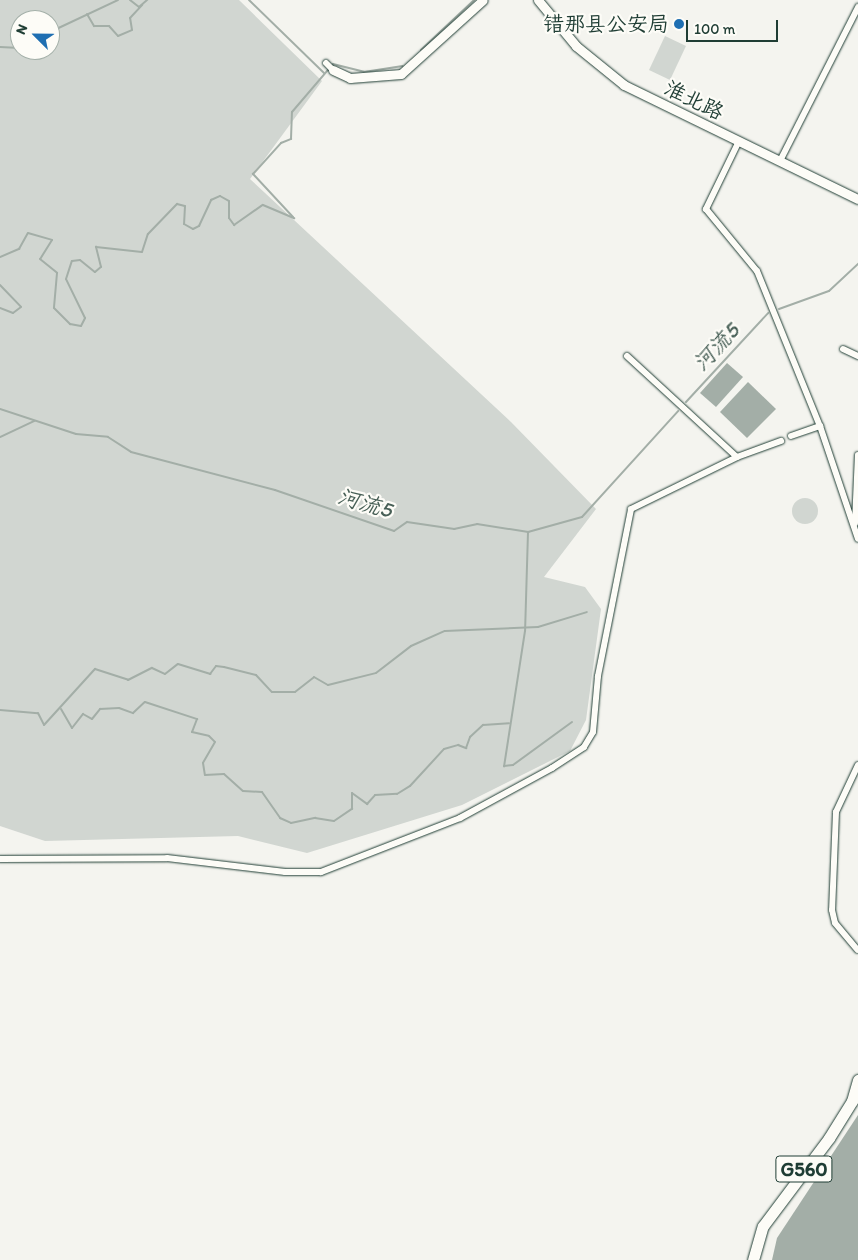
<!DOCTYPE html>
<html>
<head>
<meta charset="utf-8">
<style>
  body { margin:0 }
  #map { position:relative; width:858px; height:1260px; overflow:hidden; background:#f4f4ef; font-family:Itim,"LXGW WenKai TC",sans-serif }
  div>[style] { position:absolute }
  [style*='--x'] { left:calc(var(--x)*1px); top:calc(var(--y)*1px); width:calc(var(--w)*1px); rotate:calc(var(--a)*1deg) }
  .green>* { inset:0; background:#d1d6d1 }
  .round { border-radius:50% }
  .water>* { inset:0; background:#a3aea7 }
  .stream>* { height:2px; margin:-1px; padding:0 1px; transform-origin:1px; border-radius:1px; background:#a3aea7 }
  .roads { filter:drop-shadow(0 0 1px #1f3d34) drop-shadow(0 0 1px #1f3d34) }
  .street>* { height:6px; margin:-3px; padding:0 3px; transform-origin:3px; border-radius:3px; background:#fdfcf7 }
  .secondary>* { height:9px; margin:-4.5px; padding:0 4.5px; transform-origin:4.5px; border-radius:4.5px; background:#fdfcf7 }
  .highway>* { height:11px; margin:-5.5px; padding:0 5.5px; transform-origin:5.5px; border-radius:5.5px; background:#fdfcf7 }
  .dots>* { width:14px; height:14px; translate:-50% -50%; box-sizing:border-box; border:2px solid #fdfcf7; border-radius:50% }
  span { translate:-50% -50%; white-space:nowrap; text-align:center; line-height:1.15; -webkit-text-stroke:4.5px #fdfcf7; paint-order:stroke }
  .shield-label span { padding:1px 4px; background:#fdfcf7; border:1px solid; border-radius:4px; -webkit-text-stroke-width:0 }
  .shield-label { font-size:20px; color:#1f3d34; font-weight:700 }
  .poi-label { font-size:21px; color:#1f3d34 }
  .right { translate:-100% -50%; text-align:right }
  .street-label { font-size:21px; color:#1f3d34 }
  .water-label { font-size:22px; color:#475f56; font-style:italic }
  .north { position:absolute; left:10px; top:10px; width:50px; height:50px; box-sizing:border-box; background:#fdfcf7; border:1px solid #a4b0a9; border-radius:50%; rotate:293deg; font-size:14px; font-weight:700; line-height:20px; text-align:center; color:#1f3d34 }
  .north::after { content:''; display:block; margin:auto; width:18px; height:22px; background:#1f6fb2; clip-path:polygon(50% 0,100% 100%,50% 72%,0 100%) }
  .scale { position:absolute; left:686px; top:20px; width:92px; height:22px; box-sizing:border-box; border:2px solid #1f3d34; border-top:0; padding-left:6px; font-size:15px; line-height:18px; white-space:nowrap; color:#1f3d34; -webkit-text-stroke:4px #fdfcf7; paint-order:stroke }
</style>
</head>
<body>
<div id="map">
  <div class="green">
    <i style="clip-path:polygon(evenodd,0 0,239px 0,322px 81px,250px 179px,511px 422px,596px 509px,544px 577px,585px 587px,601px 609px,586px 720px,570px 751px,462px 805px,307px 853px,238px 836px,45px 841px,0 826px,0 0,20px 20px,50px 20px,50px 50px,20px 50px,20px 20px)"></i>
    <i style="clip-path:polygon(665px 36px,686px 46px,670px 80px,649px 70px)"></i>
    <i class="round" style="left:792px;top:498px;width:26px;height:26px"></i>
  </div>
  <div class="water">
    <i style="clip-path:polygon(727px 363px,743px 377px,716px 407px,700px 393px)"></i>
    <i style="clip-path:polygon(748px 382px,776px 409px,747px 438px,720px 412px)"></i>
    <i style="clip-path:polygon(858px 1115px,858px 1260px,772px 1260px,777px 1238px)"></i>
  </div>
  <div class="stream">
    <i style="--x:130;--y:0;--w:11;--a:38"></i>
    <i style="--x:139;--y:7;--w:11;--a:-41"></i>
    <i style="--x:249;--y:0;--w:105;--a:44.2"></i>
    <i style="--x:87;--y:14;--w:14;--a:60"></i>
    <i style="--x:94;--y:26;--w:15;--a:0"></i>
    <i style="--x:109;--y:26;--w:13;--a:48"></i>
    <i style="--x:118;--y:36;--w:15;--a:-23"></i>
    <i style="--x:132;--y:30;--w:12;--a:-99"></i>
    <i style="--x:130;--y:18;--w:18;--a:-47"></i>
    <i style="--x:50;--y:32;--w:75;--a:-25.2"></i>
    <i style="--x:0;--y:47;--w:20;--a:3"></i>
    <i style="--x:421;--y:50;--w:73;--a:-43.3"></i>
    <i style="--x:293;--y:217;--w:59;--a:-132.9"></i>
    <i style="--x:253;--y:174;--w:42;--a:-47.9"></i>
    <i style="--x:281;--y:143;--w:11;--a:-22"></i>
    <i style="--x:291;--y:139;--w:27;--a:-88"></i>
    <i style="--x:292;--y:112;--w:63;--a:-49.5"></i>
    <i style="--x:333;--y:64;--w:32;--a:14"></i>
    <i style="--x:364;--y:72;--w:39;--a:-9"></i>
    <i style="--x:0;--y:257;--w:21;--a:-23"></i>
    <i style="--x:19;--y:249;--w:18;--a:-61"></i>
    <i style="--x:28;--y:233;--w:25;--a:16"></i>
    <i style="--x:52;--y:240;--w:22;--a:122"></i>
    <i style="--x:40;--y:259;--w:22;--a:39"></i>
    <i style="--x:57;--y:273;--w:35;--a:95"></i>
    <i style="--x:54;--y:308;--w:23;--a:45"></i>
    <i style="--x:70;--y:324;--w:11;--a:10"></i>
    <i style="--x:81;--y:326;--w:9;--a:-63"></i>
    <i style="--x:85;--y:318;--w:43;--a:-116"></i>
    <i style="--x:66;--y:279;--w:19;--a:-72"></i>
    <i style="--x:72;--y:261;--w:8;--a:-7"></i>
    <i style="--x:80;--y:260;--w:19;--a:39"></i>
    <i style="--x:95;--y:272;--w:8;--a:-40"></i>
    <i style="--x:101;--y:267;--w:21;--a:-104"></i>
    <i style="--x:96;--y:247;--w:46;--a:6.2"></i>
    <i style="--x:142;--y:252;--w:19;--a:-72"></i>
    <i style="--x:148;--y:234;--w:42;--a:-46"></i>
    <i style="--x:177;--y:204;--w:8;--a:14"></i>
    <i style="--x:185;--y:206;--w:18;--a:93"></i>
    <i style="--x:184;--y:224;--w:10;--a:29"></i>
    <i style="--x:193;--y:229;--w:7;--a:-27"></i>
    <i style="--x:199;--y:226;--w:29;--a:-65"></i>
    <i style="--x:211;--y:200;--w:10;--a:-24"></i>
    <i style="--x:220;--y:196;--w:10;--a:29"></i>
    <i style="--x:229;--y:201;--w:17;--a:90"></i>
    <i style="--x:229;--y:218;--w:9;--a:54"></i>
    <i style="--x:234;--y:225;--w:35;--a:-35"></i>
    <i style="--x:263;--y:205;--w:34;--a:23"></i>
    <i style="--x:0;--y:285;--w:30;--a:46"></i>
    <i style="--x:21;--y:307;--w:10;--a:143"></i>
    <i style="--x:13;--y:313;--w:14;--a:-159"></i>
    <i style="--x:779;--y:309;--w:53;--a:-19.8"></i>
    <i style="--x:829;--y:291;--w:40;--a:-43"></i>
    <i style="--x:686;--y:402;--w:121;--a:-47.3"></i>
    <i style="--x:0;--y:409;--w:80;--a:18.2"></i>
    <i style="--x:76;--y:434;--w:32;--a:5"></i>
    <i style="--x:108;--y:437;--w:27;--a:33"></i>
    <i style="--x:131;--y:452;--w:149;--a:14.8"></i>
    <i style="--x:275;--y:490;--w:126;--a:19"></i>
    <i style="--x:394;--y:531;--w:16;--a:-35"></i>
    <i style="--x:407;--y:522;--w:48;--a:8.5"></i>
    <i style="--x:454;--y:529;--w:24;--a:-12"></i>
    <i style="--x:477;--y:524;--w:52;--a:8.9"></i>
    <i style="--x:528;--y:532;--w:56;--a:-15.5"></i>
    <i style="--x:582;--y:517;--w:143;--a:-47.8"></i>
    <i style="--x:0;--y:437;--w:38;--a:-25"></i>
    <i style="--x:528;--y:532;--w:99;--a:91.7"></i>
    <i style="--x:525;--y:631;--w:137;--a:98.8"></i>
    <i style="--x:504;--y:766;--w:9;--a:-6"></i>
    <i style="--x:513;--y:765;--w:73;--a:-36.1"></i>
    <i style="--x:61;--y:709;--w:22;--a:60"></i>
    <i style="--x:72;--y:728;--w:18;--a:-52"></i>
    <i style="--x:83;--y:714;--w:10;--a:29"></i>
    <i style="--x:92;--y:719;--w:13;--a:-51"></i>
    <i style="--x:100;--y:709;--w:19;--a:-3"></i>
    <i style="--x:119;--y:708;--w:15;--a:20"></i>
    <i style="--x:133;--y:713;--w:16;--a:-43"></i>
    <i style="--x:145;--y:702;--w:55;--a:18.1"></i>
    <i style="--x:197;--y:719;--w:14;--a:111"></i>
    <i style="--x:192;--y:732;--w:17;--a:13"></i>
    <i style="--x:209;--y:736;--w:8;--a:45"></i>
    <i style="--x:215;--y:742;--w:24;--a:120"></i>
    <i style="--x:203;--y:763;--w:12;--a:81"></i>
    <i style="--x:205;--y:775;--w:19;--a:-3"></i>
    <i style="--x:224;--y:774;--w:25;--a:42"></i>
    <i style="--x:243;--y:791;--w:19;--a:3"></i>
    <i style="--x:262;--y:792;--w:32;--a:55"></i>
    <i style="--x:280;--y:818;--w:12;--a:24"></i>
    <i style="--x:291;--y:823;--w:25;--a:-12"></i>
    <i style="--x:315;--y:818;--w:19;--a:9"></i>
    <i style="--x:334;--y:821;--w:22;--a:-34"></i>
    <i style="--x:352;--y:809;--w:16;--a:-90"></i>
    <i style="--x:352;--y:793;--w:19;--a:36"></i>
    <i style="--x:367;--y:804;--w:12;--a:-48"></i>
    <i style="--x:375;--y:795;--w:22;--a:-3"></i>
    <i style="--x:397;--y:794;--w:15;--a:-32"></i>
    <i style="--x:410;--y:786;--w:50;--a:-47.4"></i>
    <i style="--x:444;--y:749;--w:15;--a:-16"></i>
    <i style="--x:458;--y:745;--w:9;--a:21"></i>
    <i style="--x:466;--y:748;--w:12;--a:-70"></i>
    <i style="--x:470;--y:737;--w:18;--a:-43"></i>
    <i style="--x:483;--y:725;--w:26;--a:-4"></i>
    <i style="--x:0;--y:710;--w:38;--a:5"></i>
    <i style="--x:38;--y:713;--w:13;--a:63"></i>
    <i style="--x:44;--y:725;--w:76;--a:-47.7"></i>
    <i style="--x:95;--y:669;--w:35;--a:18"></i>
    <i style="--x:128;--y:680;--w:27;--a:-27"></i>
    <i style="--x:152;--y:668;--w:14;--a:25"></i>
    <i style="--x:165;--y:674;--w:16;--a:-38"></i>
    <i style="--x:178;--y:664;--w:34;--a:17"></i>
    <i style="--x:210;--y:674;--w:10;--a:-53"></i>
    <i style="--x:216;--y:666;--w:8;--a:7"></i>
    <i style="--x:224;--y:667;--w:33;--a:14"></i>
    <i style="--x:256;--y:675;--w:23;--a:47"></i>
    <i style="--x:272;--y:692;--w:23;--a:0"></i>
    <i style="--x:295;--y:692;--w:24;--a:-38"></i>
    <i style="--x:314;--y:677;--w:16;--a:30"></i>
    <i style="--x:328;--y:685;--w:49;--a:-14"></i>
    <i style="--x:376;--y:673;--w:44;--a:-37.6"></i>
    <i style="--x:411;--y:646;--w:37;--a:-24"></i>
    <i style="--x:445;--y:631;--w:93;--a:-2.5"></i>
    <i style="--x:538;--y:627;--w:51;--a:-17"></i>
  </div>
  <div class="roads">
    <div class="street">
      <i style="--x:326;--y:63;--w:10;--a:45"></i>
      <i style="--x:739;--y:141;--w:76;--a:115.9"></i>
      <i style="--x:706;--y:209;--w:80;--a:50.6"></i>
      <i style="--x:757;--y:271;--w:167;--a:67.9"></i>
      <i style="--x:820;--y:426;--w:119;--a:71.4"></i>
      <i style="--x:780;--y:161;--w:173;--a:-63.1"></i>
      <i style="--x:843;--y:349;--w:17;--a:25"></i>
      <i style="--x:627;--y:356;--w:149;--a:42.6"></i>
      <i style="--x:737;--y:457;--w:47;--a:-20"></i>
      <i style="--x:791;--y:436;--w:31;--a:-19"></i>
      <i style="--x:855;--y:523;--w:68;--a:-87.5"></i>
      <i style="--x:858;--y:765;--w:52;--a:115.1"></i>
      <i style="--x:836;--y:812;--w:98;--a:92.3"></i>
      <i style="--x:832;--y:910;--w:13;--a:77"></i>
      <i style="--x:835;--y:923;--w:35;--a:50"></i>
      <i style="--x:0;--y:859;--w:167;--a:-0.3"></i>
      <i style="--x:167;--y:858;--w:119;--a:6.8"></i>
      <i style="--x:285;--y:872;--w:36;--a:0"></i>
      <i style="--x:321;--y:872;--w:149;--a:-21.2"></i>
      <i style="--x:460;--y:818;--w:105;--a:-28.5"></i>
      <i style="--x:552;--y:768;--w:38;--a:-33"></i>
      <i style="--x:584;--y:747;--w:17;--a:-59"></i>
      <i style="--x:593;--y:732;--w:56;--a:-84.9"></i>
      <i style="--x:598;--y:676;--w:170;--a:-78.8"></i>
      <i style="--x:631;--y:509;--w:118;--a:-26.1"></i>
    </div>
    <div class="secondary">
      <i style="--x:538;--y:0;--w:60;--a:50.4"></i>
      <i style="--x:576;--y:46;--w:62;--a:39.1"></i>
      <i style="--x:624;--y:85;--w:260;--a:26"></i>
      <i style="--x:333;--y:70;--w:19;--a:25"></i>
      <i style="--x:350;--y:78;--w:51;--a:-4.5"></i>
      <i style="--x:401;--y:74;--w:110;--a:-42.1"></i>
    </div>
    <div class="highway">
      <i style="--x:753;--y:1260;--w:35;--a:-74"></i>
      <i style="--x:763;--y:1226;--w:110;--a:-53.1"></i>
      <i style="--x:829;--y:1138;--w:44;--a:-58.1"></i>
      <i style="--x:852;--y:1101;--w:22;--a:-74"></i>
    </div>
  </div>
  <div class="dots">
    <i style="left:679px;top:24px;background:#1f6fb2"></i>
  </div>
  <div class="shield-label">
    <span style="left:804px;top:1169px">G560</span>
  </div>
  <div class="poi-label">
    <span class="right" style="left:669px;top:24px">错那县公安局</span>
  </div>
  <div class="street-label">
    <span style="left:694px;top:100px;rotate:26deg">淮北路</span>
  </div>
  <div class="water-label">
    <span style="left:716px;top:347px;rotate:-47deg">河流5</span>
    <span style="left:365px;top:503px;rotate:16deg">河流5</span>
  </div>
  <div class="north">N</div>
  <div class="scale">100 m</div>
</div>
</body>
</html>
